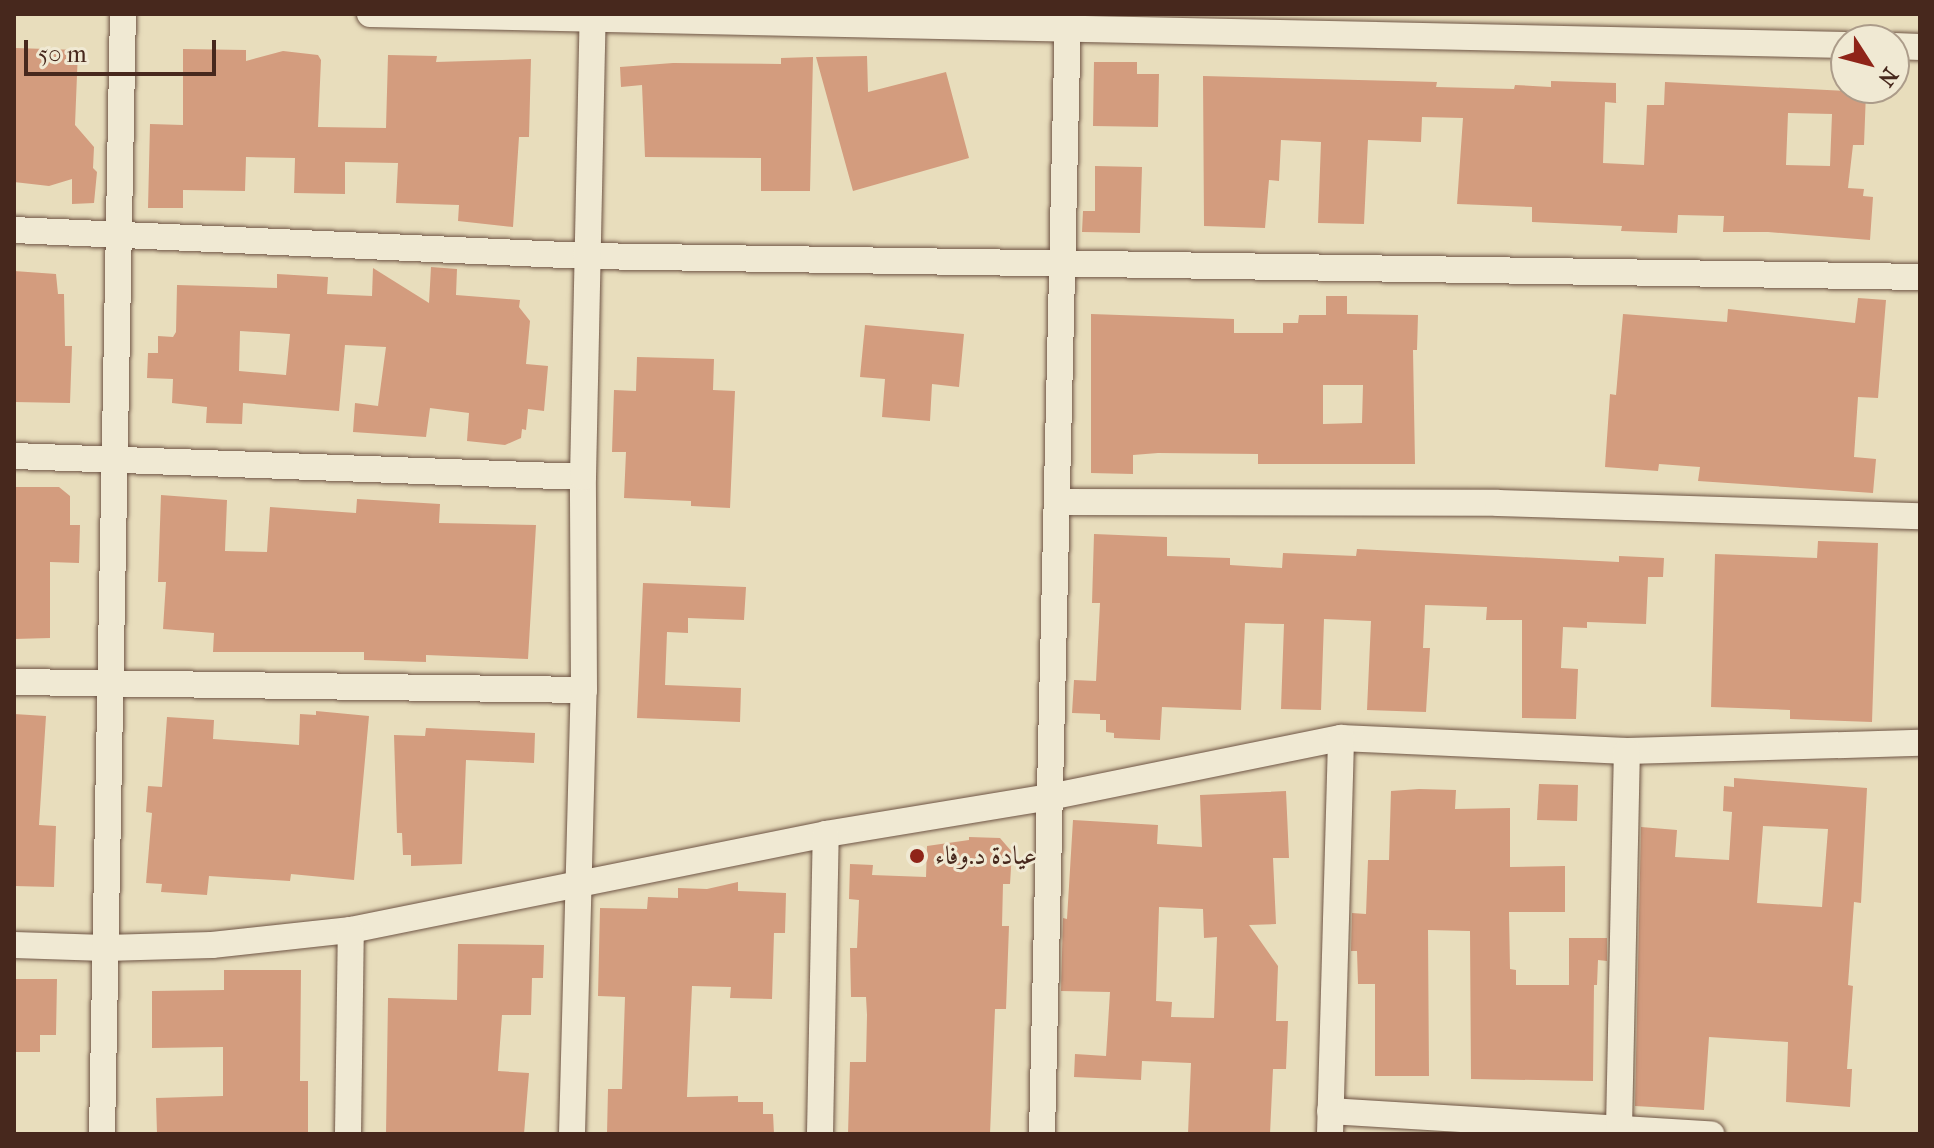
<!DOCTYPE html>
<html>
<head>
<meta charset="utf-8">
<style>
  body { margin:0 }
  #map { position:relative; width:1934px; height:1148px; overflow:hidden; background:#e8ddbc; font-family:"IM FELL French Canon",Amiri,serif }
  div>[style] { position:absolute }
  [style*='--x'] { left:calc(var(--x)*1px); top:calc(var(--y)*1px); width:calc(var(--w)*1px); rotate:calc(var(--a)*1deg) }
  .building>* { inset:0; background:#d39c7e }
  .roads { filter:drop-shadow(0 0 2px #6f5545) drop-shadow(0 0 2px #6f5545) }
  .minor>* { height:26px; margin:-13px; padding:0 13px; transform-origin:13px; border-radius:13px; background:#f0e9d3 }
  .dots>* { width:22px; height:22px; translate:-50% -50%; box-sizing:border-box; border:4px solid #f0e9d3; border-radius:50% }
  span { translate:-50% -50%; white-space:nowrap; text-align:center; line-height:1.15; -webkit-text-stroke:6px #f0e9d3; paint-order:stroke }
  .poi-label { font-size:26px; color:#47281d }
  .left { translate:0 -50%; text-align:left }
  .frame { position:absolute; inset:0; border:16px solid #47281d; pointer-events:none }
  .north { position:absolute; left:1830px; top:24px; width:80px; height:80px; box-sizing:border-box; background:#f0e9d3; border:2px solid #ac9c8a; border-radius:50%; rotate:126deg; font-size:22px; font-weight:700; line-height:32px; text-align:center; color:#47281d }
  .north::after { content:''; display:block; margin:auto; width:28px; height:36px; background:#8f2418; clip-path:polygon(50% 0,100% 100%,50% 72%,0 100%) }
  .scale { position:absolute; left:24px; top:40px; width:192px; height:36px; box-sizing:border-box; border:4px solid #47281d; border-top:0; padding-left:10px; font-size:24px; line-height:28px; white-space:nowrap; color:#47281d; -webkit-text-stroke:6px #f0e9d3; paint-order:stroke }
</style>
</head>
<body>
<div id="map">
  <div class="building">
    <i style="clip-path:polygon(15px 48px,78px 50px,75px 125px,94px 147px,93px 168px,97px 172px,94px 203px,72px 204px,72px 179px,49px 186px,14px 182px)"></i>
    <i style="clip-path:polygon(183px 49px,246px 50px,246px 61px,283px 51px,318px 55px,321px 60px,318px 127px,386px 128px,388px 55px,437px 56px,436px 62px,531px 59px,529px 137px,519px 137px,513px 227px,458px 221px,459px 205px,396px 203px,398px 163px,345px 162px,345px 194px,294px 193px,295px 158px,246px 157px,245px 191px,183px 190px,183px 208px,148px 208px,150px 124px,183px 125px)"></i>
    <i style="clip-path:polygon(867px 56px,868px 92px,946px 72px,969px 158px,853px 191px,816px 57px)"></i>
    <i style="clip-path:polygon(813px 57px,810px 191px,761px 191px,761px 158px,645px 157px,642px 85px,621px 87px,620px 67px,673px 63px,781px 64px,781px 58px)"></i>
    <i style="clip-path:polygon(1094px 62px,1137px 62px,1137px 74px,1159px 74px,1158px 127px,1093px 126px)"></i>
    <i style="clip-path:polygon(evenodd,1203px 76px,1437px 82px,1436px 87px,1514px 89px,1515px 85px,1551px 87px,1551px 81px,1616px 83px,1616px 103px,1605px 102px,1603px 163px,1644px 165px,1647px 105px,1664px 105px,1665px 82px,1866px 92px,1864px 145px,1853px 145px,1848px 188px,1864px 189px,1863px 196px,1873px 197px,1870px 240px,1768px 232px,1723px 232px,1724px 216px,1678px 215px,1677px 233px,1621px 231px,1622px 226px,1532px 222px,1532px 207px,1457px 204px,1463px 118px,1422px 117px,1421px 142px,1368px 140px,1364px 224px,1318px 223px,1321px 142px,1281px 140px,1279px 181px,1269px 180px,1265px 228px,1204px 226px,1203px 76px,1788px 113px,1832px 114px,1830px 166px,1786px 165px,1788px 113px)"></i>
    <i style="clip-path:polygon(1095px 166px,1142px 167px,1140px 233px,1082px 232px,1083px 211px,1095px 211px)"></i>
    <i style="clip-path:polygon(evenodd,431px 267px,457px 269px,456px 295px,520px 300px,519px 307px,530px 321px,526px 364px,548px 366px,544px 411px,528px 409px,526px 430px,522px 429px,521px 438px,505px 445px,467px 441px,469px 413px,430px 408px,426px 437px,353px 432px,355px 403px,378px 406px,386px 347px,345px 345px,339px 411px,243px 403px,242px 424px,206px 423px,207px 407px,172px 403px,173px 379px,147px 378px,148px 353px,158px 353px,158px 336px,173px 337px,176px 332px,177px 285px,277px 288px,277px 274px,328px 277px,327px 294px,372px 296px,373px 268px,429px 303px,431px 267px,240px 331px,290px 334px,286px 375px,239px 371px,240px 331px)"></i>
    <i style="clip-path:polygon(14px 271px,56px 274px,58px 294px,64px 294px,65px 346px,72px 346px,70px 403px,14px 402px)"></i>
    <i style="clip-path:polygon(evenodd,1326px 296px,1347px 296px,1347px 314px,1418px 315px,1417px 350px,1413px 350px,1415px 464px,1258px 464px,1258px 454px,1158px 453px,1133px 455px,1133px 474px,1091px 473px,1091px 314px,1234px 319px,1234px 333px,1283px 333px,1283px 323px,1298px 323px,1299px 315px,1326px 315px,1326px 296px,1323px 385px,1363px 385px,1362px 423px,1323px 424px,1323px 385px)"></i>
    <i style="clip-path:polygon(1858px 298px,1886px 300px,1878px 398px,1858px 397px,1854px 457px,1876px 459px,1873px 493px,1698px 481px,1700px 467px,1659px 464px,1658px 471px,1605px 467px,1610px 394px,1616px 395px,1623px 314px,1727px 322px,1728px 309px,1855px 323px)"></i>
    <i style="clip-path:polygon(865px 325px,964px 334px,959px 387px,932px 384px,930px 421px,882px 417px,885px 379px,860px 377px)"></i>
    <i style="clip-path:polygon(637px 357px,714px 359px,713px 390px,735px 391px,730px 508px,691px 506px,691px 501px,624px 498px,626px 452px,612px 452px,614px 390px,636px 391px)"></i>
    <i style="clip-path:polygon(14px 487px,59px 487px,70px 496px,70px 525px,80px 525px,79px 563px,50px 562px,50px 638px,14px 639px)"></i>
    <i style="clip-path:polygon(161px 495px,227px 500px,225px 551px,267px 552px,270px 507px,356px 513px,357px 499px,440px 504px,439px 523px,536px 525px,528px 659px,426px 655px,426px 662px,364px 660px,364px 652px,213px 652px,214px 633px,163px 629px,166px 582px,158px 582px)"></i>
    <i style="clip-path:polygon(1094px 534px,1167px 537px,1167px 556px,1230px 558px,1230px 565px,1282px 568px,1283px 553px,1356px 556px,1357px 549px,1619px 562px,1619px 556px,1664px 558px,1663px 577px,1648px 577px,1646px 624px,1587px 622px,1587px 628px,1563px 627px,1561px 668px,1578px 669px,1576px 719px,1522px 718px,1522px 620px,1486px 620px,1487px 607px,1425px 605px,1423px 648px,1430px 648px,1426px 712px,1367px 710px,1371px 621px,1324px 619px,1321px 710px,1281px 709px,1284px 624px,1245px 623px,1241px 710px,1162px 707px,1160px 740px,1114px 738px,1114px 733px,1106px 732px,1106px 720px,1100px 720px,1100px 714px,1072px 713px,1074px 680px,1096px 681px,1100px 603px,1092px 603px)"></i>
    <i style="clip-path:polygon(1818px 541px,1878px 543px,1872px 722px,1790px 719px,1790px 710px,1711px 707px,1715px 554px,1817px 558px)"></i>
    <i style="clip-path:polygon(643px 583px,746px 587px,744px 620px,688px 618px,688px 633px,667px 632px,665px 685px,741px 688px,740px 722px,637px 718px)"></i>
    <i style="clip-path:polygon(316px 711px,369px 716px,354px 880px,291px 874px,290px 881px,209px 876px,207px 895px,161px 892px,162px 884px,146px 883px,152px 813px,146px 812px,148px 786px,162px 787px,167px 717px,214px 720px,213px 739px,299px 745px,300px 714px,316px 715px)"></i>
    <i style="clip-path:polygon(14px 714px,46px 716px,39px 825px,56px 826px,54px 887px,14px 886px)"></i>
    <i style="clip-path:polygon(426px 728px,535px 733px,534px 763px,466px 760px,462px 864px,411px 866px,411px 855px,403px 855px,402px 833px,397px 833px,394px 735px,425px 736px)"></i>
    <i style="clip-path:polygon(evenodd,1734px 778px,1867px 788px,1861px 903px,1854px 902px,1848px 985px,1853px 986px,1847px 1069px,1852px 1069px,1850px 1107px,1786px 1102px,1788px 1042px,1709px 1037px,1704px 1110px,1635px 1106px,1641px 827px,1677px 830px,1675px 857px,1729px 860px,1732px 812px,1723px 811px,1724px 786px,1734px 787px,1734px 778px,1763px 826px,1828px 829px,1822px 907px,1757px 903px,1763px 826px)"></i>
    <i style="clip-path:polygon(1539px 784px,1578px 785px,1577px 821px,1537px 820px)"></i>
    <i style="clip-path:polygon(1419px 789px,1456px 790px,1455px 809px,1510px 808px,1510px 867px,1565px 866px,1565px 912px,1509px 912px,1510px 969px,1516px 970px,1516px 985px,1569px 985px,1569px 938px,1607px 938px,1607px 961px,1598px 960px,1597px 985px,1594px 985px,1593px 1081px,1471px 1079px,1470px 931px,1428px 930px,1429px 1076px,1375px 1076px,1375px 984px,1358px 984px,1357px 951px,1351px 951px,1352px 913px,1366px 914px,1368px 860px,1389px 860px,1391px 791px)"></i>
    <i style="clip-path:polygon(evenodd,1286px 791px,1289px 858px,1273px 858px,1276px 924px,1249px 925px,1278px 966px,1276px 1021px,1288px 1021px,1286px 1069px,1273px 1069px,1270px 1134px,1188px 1134px,1191px 1063px,1142px 1061px,1141px 1080px,1074px 1077px,1075px 1054px,1106px 1056px,1110px 992px,1061px 991px,1063px 918px,1067px 919px,1073px 820px,1158px 825px,1157px 844px,1202px 847px,1200px 795px,1286px 791px,1159px 907px,1203px 909px,1204px 938px,1217px 937px,1214px 1018px,1171px 1017px,1172px 1002px,1156px 1001px,1159px 907px)"></i>
    <i style="clip-path:polygon(969px 837px,1000px 838px,1012px 852px,1010px 884px,1003px 884px,1002px 926px,1009px 926px,1006px 1009px,995px 1009px,990px 1134px,848px 1134px,850px 1062px,866px 1062px,867px 1015px,866px 997px,851px 997px,850px 948px,857px 948px,859px 900px,849px 899px,850px 864px,873px 865px,872px 875px,926px 877px,927px 846px,969px 840px)"></i>
    <i style="clip-path:polygon(738px 882px,738px 891px,786px 893px,785px 933px,774px 933px,772px 999px,730px 998px,731px 987px,692px 986px,687px 1097px,738px 1096px,738px 1102px,763px 1102px,763px 1114px,773px 1114px,774px 1134px,607px 1134px,608px 1089px,622px 1089px,625px 997px,598px 996px,600px 908px,647px 909px,648px 897px,678px 898px,678px 888px,707px 889px)"></i>
    <i style="clip-path:polygon(458px 944px,544px 945px,543px 978px,532px 978px,531px 1015px,502px 1015px,498px 1071px,529px 1073px,524px 1134px,386px 1134px,388px 998px,457px 1000px)"></i>
    <i style="clip-path:polygon(224px 970px,301px 970px,300px 1081px,308px 1081px,308px 1134px,157px 1134px,156px 1098px,223px 1096px,223px 1047px,152px 1048px,152px 991px,224px 990px)"></i>
    <i style="clip-path:polygon(14px 979px,57px 979px,56px 1035px,40px 1035px,40px 1052px,14px 1052px)"></i>
  </div>
  <div class="roads">
    <div class="minor">
      <i style="--x:370;--y:14;--w:1476;--a:1.2"></i>
      <i style="--x:1894;--y:46;--w:26;--a:2"></i>
      <i style="--x:14;--y:230;--w:573;--a:2.6"></i>
      <i style="--x:586;--y:256;--w:1334;--a:0.9"></i>
      <i style="--x:14;--y:456;--w:569;--a:2.11"></i>
      <i style="--x:1058;--y:502;--w:440;--a:0.1"></i>
      <i style="--x:1498;--y:503;--w:422;--a:1.8"></i>
      <i style="--x:14;--y:682;--w:570;--a:0.8"></i>
      <i style="--x:14;--y:945;--w:91;--a:1.9"></i>
      <i style="--x:105;--y:948;--w:107;--a:-1.6"></i>
      <i style="--x:212;--y:945;--w:140;--a:-6.2"></i>
      <i style="--x:351;--y:930;--w:485;--a:-11.4"></i>
      <i style="--x:826;--y:834;--w:227;--a:-9.4"></i>
      <i style="--x:1050;--y:797;--w:297;--a:-11.5"></i>
      <i style="--x:1341;--y:738;--w:286;--a:2.6"></i>
      <i style="--x:1627;--y:751;--w:293;--a:-1.6"></i>
      <i style="--x:1330;--y:1111;--w:382;--a:3.5"></i>
      <i style="--x:1619;--y:1128;--w:377;--a:-88.8"></i>
      <i style="--x:102;--y:1134;--w:1120;--a:-88.93"></i>
      <i style="--x:348;--y:1134;--w:204;--a:-89.2"></i>
      <i style="--x:572;--y:1134;--w:444;--a:-88.5"></i>
      <i style="--x:584;--y:690;--w:213;--a:-90.3"></i>
      <i style="--x:583;--y:477;--w:460;--a:-88.8"></i>
      <i style="--x:820;--y:1134;--w:300;--a:-88.9"></i>
      <i style="--x:1042;--y:1134;--w:1120;--a:-88.67"></i>
      <i style="--x:1330;--y:1134;--w:396;--a:-88.4"></i>
    </div>
  </div>
  <div class="dots">
    <i style="left:917px;top:856px;background:#8f2418"></i>
  </div>
  <div class="poi-label">
    <span class="left" style="left:935px;top:856px">عيادة د.وفاء</span>
  </div>
  <div class="frame"></div>
  <div class="north">N</div>
  <div class="scale">50 m</div>
</div>
</body>
</html>
